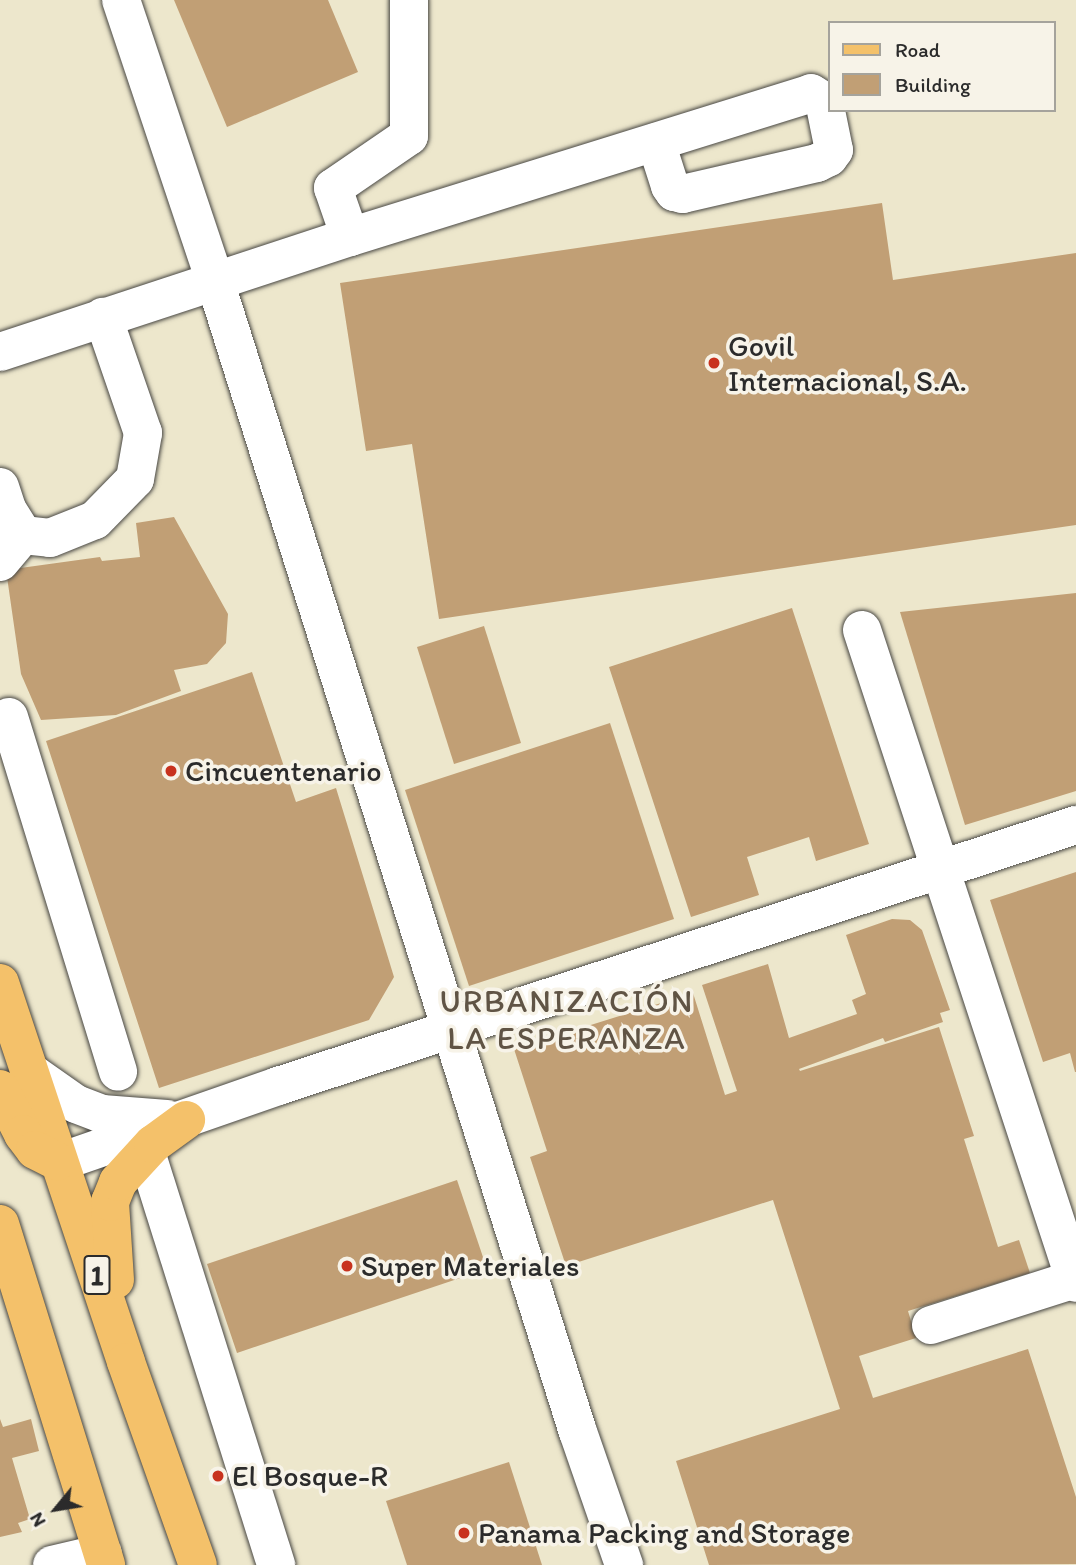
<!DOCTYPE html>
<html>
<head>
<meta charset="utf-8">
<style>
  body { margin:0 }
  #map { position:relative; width:1076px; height:1565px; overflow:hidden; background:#ede7cc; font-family:Itim,sans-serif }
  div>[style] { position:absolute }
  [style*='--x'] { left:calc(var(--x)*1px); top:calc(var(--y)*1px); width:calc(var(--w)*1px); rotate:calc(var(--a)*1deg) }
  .building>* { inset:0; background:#c19f75 }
  .roads { filter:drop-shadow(0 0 2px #484743) drop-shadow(0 0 2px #484743) }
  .minor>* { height:38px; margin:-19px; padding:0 19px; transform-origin:19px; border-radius:19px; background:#fff }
  .major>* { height:38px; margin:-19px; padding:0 19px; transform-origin:19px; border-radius:19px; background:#f4c16a }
  .dots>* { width:19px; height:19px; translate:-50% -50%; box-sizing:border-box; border:4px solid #f7f3e8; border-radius:50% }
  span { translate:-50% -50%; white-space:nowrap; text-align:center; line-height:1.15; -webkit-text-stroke:7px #f7f3e8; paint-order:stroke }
  .shield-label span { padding:2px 5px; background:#f7f3e8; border:2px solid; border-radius:5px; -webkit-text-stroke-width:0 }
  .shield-label { font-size:28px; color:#2b2b2b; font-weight:700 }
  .poi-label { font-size:30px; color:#2b2b2b }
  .left { translate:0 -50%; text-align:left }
  .neighbourhood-label { font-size:32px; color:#605445; letter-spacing:2px }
  .legend { position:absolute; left:828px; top:21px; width:228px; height:91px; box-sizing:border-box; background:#f7f3e8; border:2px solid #a5a39c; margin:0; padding:9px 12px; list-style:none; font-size:21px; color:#2b2b2b }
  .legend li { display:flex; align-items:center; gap:14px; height:35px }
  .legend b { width:35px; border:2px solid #a5a39c }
  .north { position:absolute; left:21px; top:1474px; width:70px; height:70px; -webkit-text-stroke:5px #f7f3e8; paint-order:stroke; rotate:240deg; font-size:19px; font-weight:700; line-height:28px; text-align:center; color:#2b2b2b }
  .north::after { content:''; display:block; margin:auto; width:24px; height:32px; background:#2b2b2b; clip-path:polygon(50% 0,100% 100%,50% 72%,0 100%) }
</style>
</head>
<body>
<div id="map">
  <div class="building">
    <i style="clip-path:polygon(174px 0,328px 0,358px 72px,227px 127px)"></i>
    <i style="clip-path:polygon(882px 203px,893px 280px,1076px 253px,1076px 525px,439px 619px,412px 444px,366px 451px,340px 283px)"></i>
    <i style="clip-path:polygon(174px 517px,228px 614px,226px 643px,207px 664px,174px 670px,181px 691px,116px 715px,41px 720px,21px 674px,6px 570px,100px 557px,102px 561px,140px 557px,136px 523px)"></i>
    <i style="clip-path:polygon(1076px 593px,1076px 791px,965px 825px,900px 612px)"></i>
    <i style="clip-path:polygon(792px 608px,869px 844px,816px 861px,809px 837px,747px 857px,759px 895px,691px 917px,609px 667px)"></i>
    <i style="clip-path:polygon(484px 626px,521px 743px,454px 764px,417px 647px)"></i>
    <i style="clip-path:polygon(252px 672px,296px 802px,336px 788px,394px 977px,369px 1020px,159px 1088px,46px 741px)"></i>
    <i style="clip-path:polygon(610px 723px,674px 919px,469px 986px,405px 790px)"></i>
    <i style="clip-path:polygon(1076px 872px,1076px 1072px,1075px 1072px,1070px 1053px,1043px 1062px,990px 900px)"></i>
    <i style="clip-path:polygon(892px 919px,910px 920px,922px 930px,950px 1010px,940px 1013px,943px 1022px,885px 1042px,883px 1038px,799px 1069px,800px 1071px,939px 1027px,974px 1136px,964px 1139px,998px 1247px,1019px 1240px,1030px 1273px,908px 1311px,916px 1338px,859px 1356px,873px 1398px,1028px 1349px,1076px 1497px,1076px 1564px,709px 1565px,676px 1461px,840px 1409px,773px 1200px,566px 1266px,530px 1157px,547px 1151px,514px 1049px,693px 993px,725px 1095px,737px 1091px,702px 985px,768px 964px,789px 1038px,857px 1014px,852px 1000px,866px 994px,846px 935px)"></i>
    <i style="clip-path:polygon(457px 1180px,487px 1269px,237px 1353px,207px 1264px)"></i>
    <i style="clip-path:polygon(0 1419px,3px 1427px,31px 1419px,39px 1451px,12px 1458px,30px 1519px,18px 1523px,22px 1532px,0 1537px)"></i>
    <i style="clip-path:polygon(509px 1462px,542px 1565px,407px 1565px,386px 1501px)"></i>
  </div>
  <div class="roads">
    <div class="minor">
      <i style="--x:121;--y:0;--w:296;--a:71.5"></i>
      <i style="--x:215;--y:281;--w:1207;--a:72.5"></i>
      <i style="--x:578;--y:1432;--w:141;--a:70.9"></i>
      <i style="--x:350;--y:237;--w:52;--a:-109.1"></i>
      <i style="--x:333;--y:188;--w:92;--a:-34.4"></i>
      <i style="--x:409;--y:136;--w:136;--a:-90"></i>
      <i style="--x:0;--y:352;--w:368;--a:-18.2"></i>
      <i style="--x:350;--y:237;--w:483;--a:-17.3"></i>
      <i style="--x:811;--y:93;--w:15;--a:32"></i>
      <i style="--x:824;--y:101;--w:50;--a:78.5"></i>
      <i style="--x:834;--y:150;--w:9;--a:126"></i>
      <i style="--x:829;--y:157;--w:13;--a:153"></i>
      <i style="--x:817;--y:163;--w:138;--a:167"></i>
      <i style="--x:683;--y:194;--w:9;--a:-167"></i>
      <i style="--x:674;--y:192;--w:7;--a:-124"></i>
      <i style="--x:670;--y:186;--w:46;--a:-107.7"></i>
      <i style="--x:0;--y:487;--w:23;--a:72"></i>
      <i style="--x:7;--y:509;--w:31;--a:58"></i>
      <i style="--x:23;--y:535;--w:27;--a:6"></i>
      <i style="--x:50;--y:538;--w:48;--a:-21.8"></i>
      <i style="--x:95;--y:520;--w:57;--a:-45.7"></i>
      <i style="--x:135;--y:479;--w:47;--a:-80.1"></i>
      <i style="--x:143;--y:433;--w:123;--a:-109"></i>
      <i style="--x:0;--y:562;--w:35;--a:-50"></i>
      <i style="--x:862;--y:630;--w:687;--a:71.86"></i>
      <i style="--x:9;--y:717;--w:371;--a:72.9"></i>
      <i style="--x:29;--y:1071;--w:57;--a:35.1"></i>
      <i style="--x:76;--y:1104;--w:28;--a:21"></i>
      <i style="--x:102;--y:1114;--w:65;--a:4.4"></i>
      <i style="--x:146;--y:1152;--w:433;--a:72.5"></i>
      <i style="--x:60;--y:1162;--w:231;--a:-19.2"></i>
      <i style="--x:278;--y:1086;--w:840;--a:-18.11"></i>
      <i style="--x:931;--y:1325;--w:151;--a:-17.7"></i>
      <i style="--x:52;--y:1565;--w:52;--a:-13.2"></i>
    </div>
    <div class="major">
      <i style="--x:0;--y:983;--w:399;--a:71.6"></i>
      <i style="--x:126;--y:1362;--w:215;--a:70.5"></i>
      <i style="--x:0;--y:1089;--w:51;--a:62.9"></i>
      <i style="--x:23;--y:1134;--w:20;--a:53"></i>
      <i style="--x:35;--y:1150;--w:25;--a:27"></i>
      <i style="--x:0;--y:1224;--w:357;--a:72.7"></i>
      <i style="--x:115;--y:1280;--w:78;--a:-93.7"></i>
      <i style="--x:110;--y:1202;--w:22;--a:-68"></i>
      <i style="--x:118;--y:1182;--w:52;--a:-47.4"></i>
      <i style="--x:153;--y:1144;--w:41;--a:-36"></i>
    </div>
  </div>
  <div class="dots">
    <i style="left:714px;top:363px;background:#c8321e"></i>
    <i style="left:171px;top:771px;background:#c8321e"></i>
    <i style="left:347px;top:1266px;background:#c8321e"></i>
    <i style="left:218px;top:1476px;background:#c8321e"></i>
    <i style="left:464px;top:1533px;background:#c8321e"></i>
  </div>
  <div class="shield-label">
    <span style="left:97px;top:1275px">1</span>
  </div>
  <div class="poi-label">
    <span class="left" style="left:728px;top:363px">Govil<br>Internacional, S.A.</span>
    <span class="left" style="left:185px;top:771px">Cincuentenario</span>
    <span class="left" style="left:361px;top:1266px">Super Materiales</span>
    <span class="left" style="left:232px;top:1476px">El Bosque-R</span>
    <span class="left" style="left:478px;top:1533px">Panama Packing and Storage</span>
  </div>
  <div class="neighbourhood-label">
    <span style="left:567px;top:1020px">URBANIZACIÓN<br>LA ESPERANZA</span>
  </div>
  <ul class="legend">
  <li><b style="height:9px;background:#f4c16a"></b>Road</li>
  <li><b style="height:19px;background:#c19f75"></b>Building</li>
  </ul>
  <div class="north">N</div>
</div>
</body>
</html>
